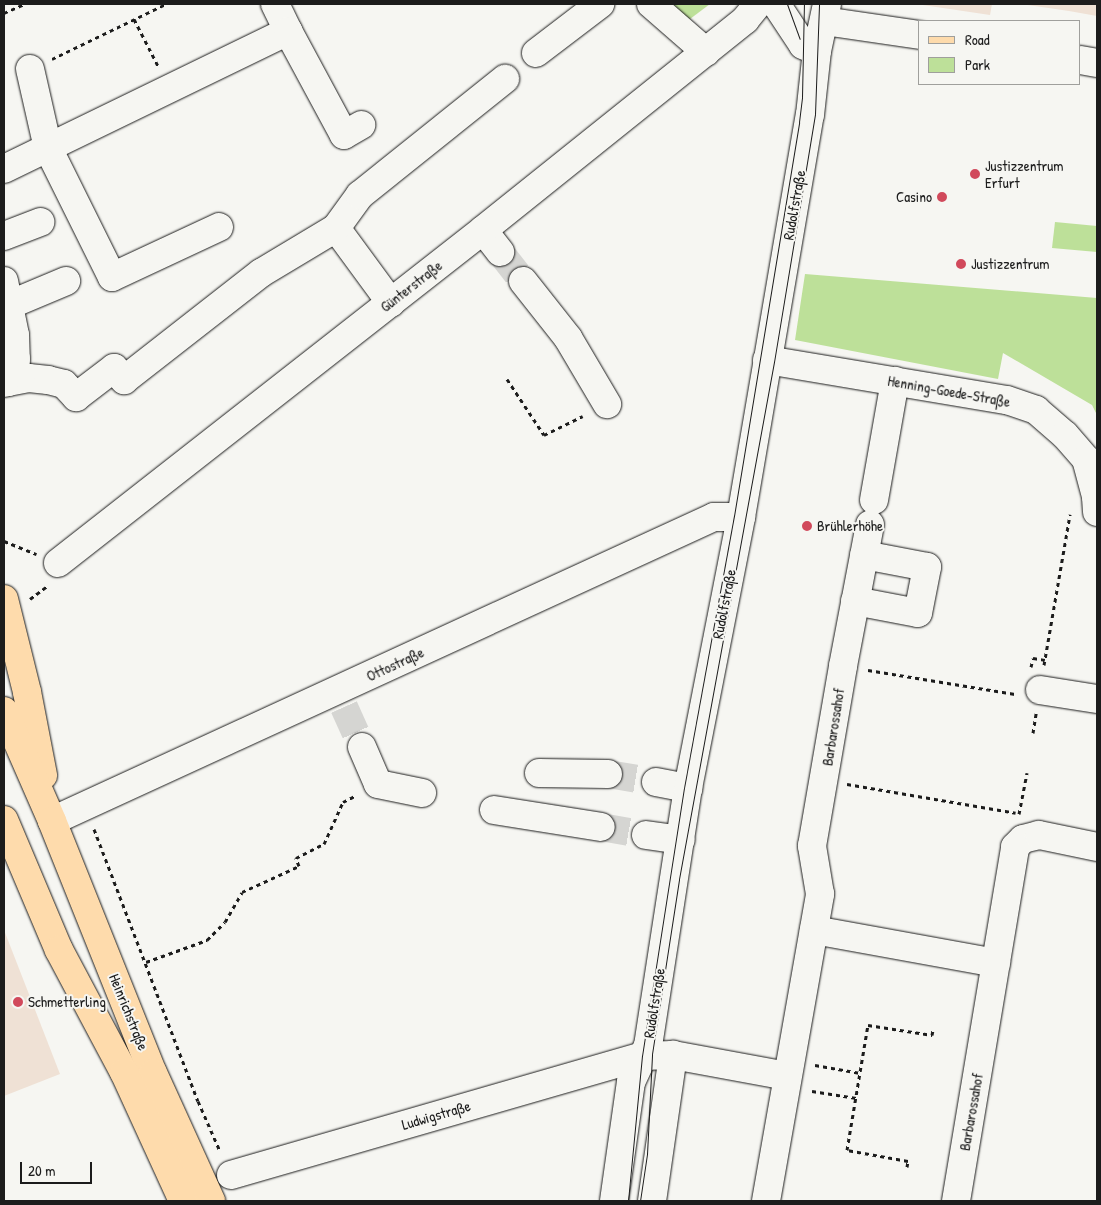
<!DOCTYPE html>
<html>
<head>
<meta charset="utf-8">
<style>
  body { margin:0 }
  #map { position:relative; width:1101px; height:1205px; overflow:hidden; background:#f6f6f2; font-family:"Patrick Hand",sans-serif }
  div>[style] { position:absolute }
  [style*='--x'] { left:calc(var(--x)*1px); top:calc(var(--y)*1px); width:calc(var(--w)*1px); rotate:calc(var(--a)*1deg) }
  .built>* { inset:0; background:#efe1d5 }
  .green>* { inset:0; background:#bde099 }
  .minor-tunnel>* { height:28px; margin-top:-14px; transform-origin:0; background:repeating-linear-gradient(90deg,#d5d5d2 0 28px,transparent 0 42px) }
  .path>* { height:3px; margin-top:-1.5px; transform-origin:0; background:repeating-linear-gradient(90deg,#1c1c1c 0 4px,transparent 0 8px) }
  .roads { filter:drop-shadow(0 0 1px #1c1c1c) drop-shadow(0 0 1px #1c1c1c) }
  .minor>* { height:28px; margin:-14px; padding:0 14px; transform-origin:14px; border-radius:14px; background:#f6f6f2 }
  .major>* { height:28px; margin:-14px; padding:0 14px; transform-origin:14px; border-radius:14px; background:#fedbac }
  .tram>* { height:1px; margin:-0.5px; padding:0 0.5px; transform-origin:0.5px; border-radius:0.5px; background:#1c1c1c }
  .dots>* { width:14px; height:14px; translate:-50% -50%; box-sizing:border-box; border:2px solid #f6f6f2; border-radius:50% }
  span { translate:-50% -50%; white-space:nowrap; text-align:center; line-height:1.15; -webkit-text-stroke:4px #f6f6f2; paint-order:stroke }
  .poi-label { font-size:15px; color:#1c1c1c }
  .left { translate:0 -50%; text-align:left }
  .right { translate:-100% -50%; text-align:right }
  .street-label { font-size:15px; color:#1c1c1c }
  .frame { position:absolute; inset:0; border:5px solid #1c1c1c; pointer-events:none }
  .legend { position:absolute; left:918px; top:20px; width:162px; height:65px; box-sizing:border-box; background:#f6f6f2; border:1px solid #9f9f9c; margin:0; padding:6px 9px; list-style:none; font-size:15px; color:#1c1c1c }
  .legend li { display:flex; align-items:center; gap:10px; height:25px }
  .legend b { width:25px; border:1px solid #9f9f9c }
  .scale { position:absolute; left:20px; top:1162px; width:72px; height:22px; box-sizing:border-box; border:2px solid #1c1c1c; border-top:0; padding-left:6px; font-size:15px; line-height:18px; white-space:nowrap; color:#1c1c1c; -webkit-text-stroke:4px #f6f6f2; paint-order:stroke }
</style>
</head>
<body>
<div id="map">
  <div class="built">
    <i style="clip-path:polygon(916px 4px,992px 4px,990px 15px)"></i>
    <i style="clip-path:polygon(1021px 4px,1097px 4px,1097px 16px,1069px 11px)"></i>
    <i style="clip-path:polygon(4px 930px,60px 1074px,4px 1096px)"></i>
  </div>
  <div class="green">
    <i style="clip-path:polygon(654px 4px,710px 4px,682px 25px)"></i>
    <i style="clip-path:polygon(1055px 222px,1097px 226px,1097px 252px,1052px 248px)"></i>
    <i style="clip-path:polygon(805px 274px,1097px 298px,1097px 415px,1092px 405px,1003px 353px,998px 379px,795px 340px)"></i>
  </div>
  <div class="minor-tunnel">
    <i style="--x:500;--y:252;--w:37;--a:52"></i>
    <i style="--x:344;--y:707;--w:44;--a:65.8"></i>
    <i style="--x:608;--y:774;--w:49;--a:9.5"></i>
    <i style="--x:601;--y:827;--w:46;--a:10.1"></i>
  </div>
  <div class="path">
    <i style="--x:4;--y:13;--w:22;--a:-24"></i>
    <i style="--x:134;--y:19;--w:53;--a:62.9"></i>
    <i style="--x:52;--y:59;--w:127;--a:-25.8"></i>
    <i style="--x:507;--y:379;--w:67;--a:56.5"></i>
    <i style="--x:544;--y:435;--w:43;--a:-26"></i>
    <i style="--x:4;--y:541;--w:35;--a:22"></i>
    <i style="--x:30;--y:599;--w:21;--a:-37"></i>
    <i style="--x:1044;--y:665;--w:153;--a:-80.2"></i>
    <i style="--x:1031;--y:667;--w:9;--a:-77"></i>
    <i style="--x:1033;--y:658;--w:12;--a:9"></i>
    <i style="--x:868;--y:670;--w:149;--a:9.3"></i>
    <i style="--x:1033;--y:733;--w:20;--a:-81"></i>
    <i style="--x:847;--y:784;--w:171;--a:9.7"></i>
    <i style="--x:1019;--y:814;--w:42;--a:-79"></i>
    <i style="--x:94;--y:829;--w:291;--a:69.1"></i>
    <i style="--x:198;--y:1101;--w:55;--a:66.3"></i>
    <i style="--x:146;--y:962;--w:65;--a:-19.8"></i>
    <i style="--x:207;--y:940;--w:25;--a:-45"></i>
    <i style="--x:225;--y:922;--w:34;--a:-60"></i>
    <i style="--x:242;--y:892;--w:63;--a:-24.5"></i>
    <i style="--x:299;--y:866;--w:9;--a:-111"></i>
    <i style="--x:296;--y:858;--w:31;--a:-27"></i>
    <i style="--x:324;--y:844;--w:46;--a:-65.7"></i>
    <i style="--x:343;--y:802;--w:13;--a:-27"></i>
    <i style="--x:815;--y:1065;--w:46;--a:10.1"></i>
    <i style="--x:812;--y:1091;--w:45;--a:9"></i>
    <i style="--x:907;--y:1167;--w:6;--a:-81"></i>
    <i style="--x:908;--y:1161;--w:62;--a:-169.8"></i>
    <i style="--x:847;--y:1150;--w:127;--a:-80.5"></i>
    <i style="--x:868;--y:1025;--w:65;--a:8.9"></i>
    <i style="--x:932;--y:1035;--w:5;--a:-79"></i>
  </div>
  <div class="roads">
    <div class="minor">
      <i style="--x:275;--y:4;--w:30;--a:64"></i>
      <i style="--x:651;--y:4;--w:73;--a:41.1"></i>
      <i style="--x:776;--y:4;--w:49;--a:56.6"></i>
      <i style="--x:803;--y:45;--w:15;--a:23"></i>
      <i style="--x:824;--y:21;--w:97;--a:8.3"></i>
      <i style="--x:536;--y:53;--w:81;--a:-37.4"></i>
      <i style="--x:1080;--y:60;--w:17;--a:10"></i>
      <i style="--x:30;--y:69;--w:81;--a:77.2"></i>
      <i style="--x:48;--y:148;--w:144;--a:63.6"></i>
      <i style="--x:112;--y:277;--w:118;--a:-25"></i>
      <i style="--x:4;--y:169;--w:316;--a:-25.9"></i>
      <i style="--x:288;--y:31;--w:118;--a:61.7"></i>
      <i style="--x:344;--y:135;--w:20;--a:-30"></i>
      <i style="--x:483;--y:230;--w:28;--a:52"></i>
      <i style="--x:4;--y:236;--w:39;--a:-21"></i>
      <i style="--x:4;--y:281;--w:55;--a:78.5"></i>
      <i style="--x:15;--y:335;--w:24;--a:88"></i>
      <i style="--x:16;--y:359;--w:12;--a:95"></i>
      <i style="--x:15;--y:371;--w:13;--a:122"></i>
      <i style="--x:8;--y:382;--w:4;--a:166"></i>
      <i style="--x:523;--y:281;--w:73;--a:51.7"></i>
      <i style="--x:568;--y:338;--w:77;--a:59.4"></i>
      <i style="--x:391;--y:303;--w:93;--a:-126.3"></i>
      <i style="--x:336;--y:228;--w:41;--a:-54"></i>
      <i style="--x:360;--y:195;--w:186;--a:-38.7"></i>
      <i style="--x:9;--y:305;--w:62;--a:-22.8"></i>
      <i style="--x:767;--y:360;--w:243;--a:9.5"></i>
      <i style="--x:1007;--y:400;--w:31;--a:19"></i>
      <i style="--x:1036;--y:410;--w:38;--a:41"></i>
      <i style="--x:1065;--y:435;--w:32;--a:49"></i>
      <i style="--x:1086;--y:459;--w:39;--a:75"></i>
      <i style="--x:1096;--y:497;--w:15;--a:86"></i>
      <i style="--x:8;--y:382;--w:21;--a:-11"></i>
      <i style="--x:29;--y:378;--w:19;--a:6"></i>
      <i style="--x:48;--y:380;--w:16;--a:14"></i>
      <i style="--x:64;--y:384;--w:18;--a:47"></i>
      <i style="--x:76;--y:397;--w:48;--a:-37.3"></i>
      <i style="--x:114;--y:368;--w:16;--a:50"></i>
      <i style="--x:124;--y:380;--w:174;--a:-38"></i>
      <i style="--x:261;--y:273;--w:87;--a:-31"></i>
      <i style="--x:874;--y:500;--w:121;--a:-80"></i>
      <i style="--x:58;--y:563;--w:540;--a:-38.08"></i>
      <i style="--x:483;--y:230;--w:336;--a:-38.7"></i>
      <i style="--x:745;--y:20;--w:21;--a:-51"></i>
      <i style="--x:855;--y:601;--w:64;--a:10.8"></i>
      <i style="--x:918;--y:613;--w:47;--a:-78.9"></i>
      <i style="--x:927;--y:567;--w:64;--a:-169.2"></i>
      <i style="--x:1040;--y:690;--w:58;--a:9"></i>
      <i style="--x:362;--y:747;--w:40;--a:66.6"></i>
      <i style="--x:378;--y:784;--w:45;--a:11.6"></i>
      <i style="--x:539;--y:773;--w:69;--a:0.8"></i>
      <i style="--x:656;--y:782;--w:33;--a:11"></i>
      <i style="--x:494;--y:810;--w:108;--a:9"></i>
      <i style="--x:52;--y:821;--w:728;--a:-24.67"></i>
      <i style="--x:714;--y:517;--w:27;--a:0"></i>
      <i style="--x:646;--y:835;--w:35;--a:8"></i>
      <i style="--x:814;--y:930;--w:185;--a:10.3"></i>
      <i style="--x:231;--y:1175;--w:428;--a:-16.1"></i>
      <i style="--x:642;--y:1056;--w:31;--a:-2"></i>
      <i style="--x:673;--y:1055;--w:116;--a:10.4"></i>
      <i style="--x:614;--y:1201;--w:120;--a:-81.9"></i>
      <i style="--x:631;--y:1082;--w:40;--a:-65"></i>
      <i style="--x:648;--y:1046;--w:261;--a:-81.2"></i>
      <i style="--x:688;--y:788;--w:276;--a:-78.9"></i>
      <i style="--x:741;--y:517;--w:408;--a:-80.3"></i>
      <i style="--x:810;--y:115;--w:64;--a:-83.8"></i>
      <i style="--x:817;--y:51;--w:48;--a:-78"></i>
      <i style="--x:652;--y:1201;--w:148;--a:-81.8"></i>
      <i style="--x:766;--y:1201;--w:312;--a:-80"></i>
      <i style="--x:820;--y:894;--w:49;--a:-99.5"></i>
      <i style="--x:812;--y:846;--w:183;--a:-80.2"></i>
      <i style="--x:843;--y:666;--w:144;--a:-79.2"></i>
      <i style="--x:956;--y:1201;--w:359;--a:-80.5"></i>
      <i style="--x:1015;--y:847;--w:11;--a:-45"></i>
      <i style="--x:1023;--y:839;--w:16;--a:-14"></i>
      <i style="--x:1039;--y:835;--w:59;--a:11.7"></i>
    </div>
    <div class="major">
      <i style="--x:4;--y:599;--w:96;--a:76.1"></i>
      <i style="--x:27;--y:692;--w:85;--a:79.1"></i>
      <i style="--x:4;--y:711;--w:120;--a:66.4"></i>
      <i style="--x:52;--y:821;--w:271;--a:68.2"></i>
      <i style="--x:153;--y:1073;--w:141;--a:65.6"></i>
      <i style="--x:4;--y:820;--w:141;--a:67.1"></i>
      <i style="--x:59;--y:950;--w:138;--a:62"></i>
      <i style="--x:124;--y:1072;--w:142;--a:65.4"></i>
    </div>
  </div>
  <div class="tram">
    <i style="--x:787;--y:4;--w:37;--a:70"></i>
    <i style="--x:628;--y:1201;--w:146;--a:-84.5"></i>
    <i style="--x:642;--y:1056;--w:271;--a:-81.1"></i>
    <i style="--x:684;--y:788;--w:277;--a:-79.6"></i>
    <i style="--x:734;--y:516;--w:399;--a:-80.6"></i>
    <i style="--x:799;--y:122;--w:25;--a:-83"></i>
    <i style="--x:802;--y:97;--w:93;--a:-88.8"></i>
    <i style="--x:640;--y:1201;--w:48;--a:-81.5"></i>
    <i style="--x:647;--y:1154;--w:100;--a:-87.1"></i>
    <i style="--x:652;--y:1054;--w:177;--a:-81.2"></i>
    <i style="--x:679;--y:879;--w:526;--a:-79.59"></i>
    <i style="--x:774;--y:362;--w:251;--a:-80.6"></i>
    <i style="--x:815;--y:114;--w:110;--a:-87.9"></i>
  </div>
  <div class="dots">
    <i style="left:975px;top:174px;background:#d1495b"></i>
    <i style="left:942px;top:197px;background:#d1495b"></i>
    <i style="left:961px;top:264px;background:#d1495b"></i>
    <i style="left:807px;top:526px;background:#d1495b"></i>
    <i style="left:18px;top:1002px;background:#d1495b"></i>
  </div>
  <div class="poi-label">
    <span class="left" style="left:985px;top:174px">Justizzentrum<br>Erfurt</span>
    <span class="right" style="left:932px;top:197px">Casino</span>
    <span class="left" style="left:971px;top:264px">Justizzentrum</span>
    <span class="left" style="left:817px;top:526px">Brühlerhöhe</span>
    <span class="left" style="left:28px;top:1002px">Schmetterling</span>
  </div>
  <div class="street-label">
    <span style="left:794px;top:205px;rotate:-80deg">Rudolfstraße</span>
    <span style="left:411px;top:286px;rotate:-38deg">Günterstraße</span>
    <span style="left:949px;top:391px;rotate:10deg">Henning-Goede-Straße</span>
    <span style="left:724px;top:604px;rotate:-79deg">Rudolfstraße</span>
    <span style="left:395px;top:664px;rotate:-25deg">Ottostraße</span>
    <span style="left:833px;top:727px;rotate:-81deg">Barbarossahof</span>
    <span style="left:654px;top:1003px;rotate:-81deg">Rudolfstraße</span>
    <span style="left:129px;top:1012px;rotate:68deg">Heinrichstraße</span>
    <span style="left:971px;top:1112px;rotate:-80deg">Barbarossahof</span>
    <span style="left:436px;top:1115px;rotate:-16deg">Ludwigstraße</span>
  </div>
  <div class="frame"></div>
  <ul class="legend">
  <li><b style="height:6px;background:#fedbac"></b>Road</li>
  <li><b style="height:14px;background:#bde099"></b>Park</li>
  </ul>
  <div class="scale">20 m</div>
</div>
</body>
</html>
